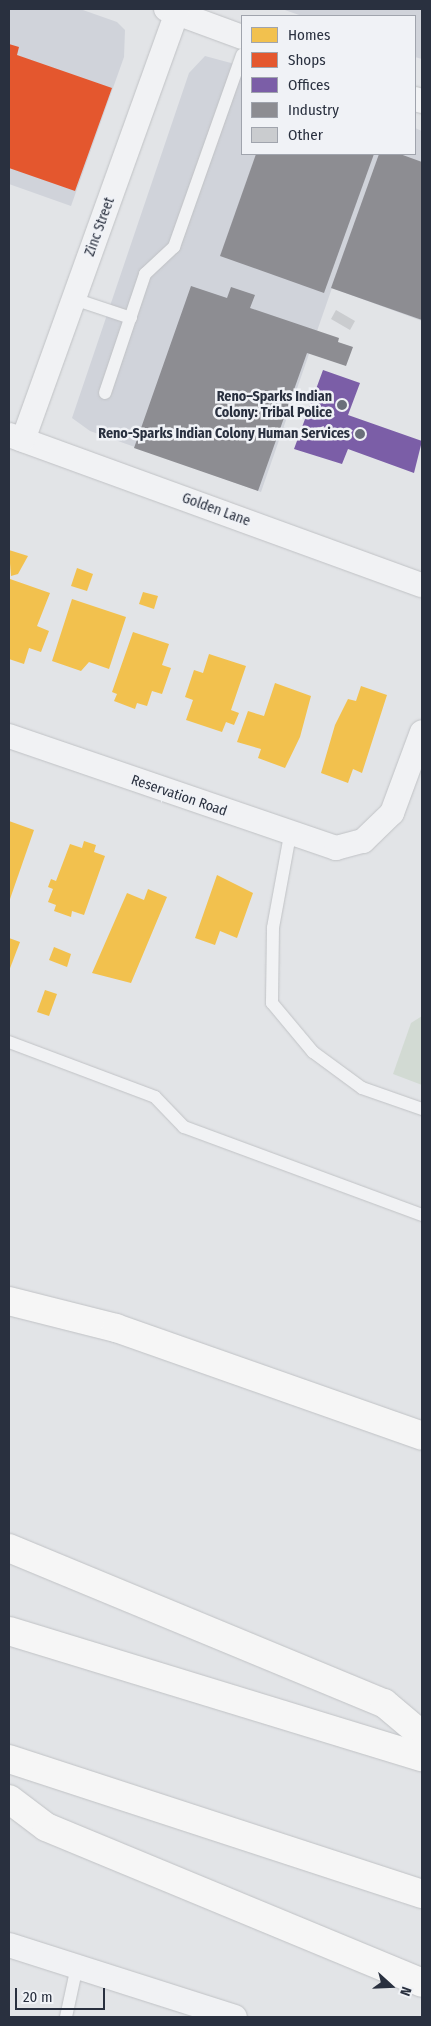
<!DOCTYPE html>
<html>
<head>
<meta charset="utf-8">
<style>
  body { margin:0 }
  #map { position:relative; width:431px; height:2026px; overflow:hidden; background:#e2e4e7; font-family:"Fira Sans Condensed",sans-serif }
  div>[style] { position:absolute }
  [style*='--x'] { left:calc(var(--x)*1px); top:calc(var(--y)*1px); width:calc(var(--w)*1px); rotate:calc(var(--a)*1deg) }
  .built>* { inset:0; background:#d0d3da }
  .green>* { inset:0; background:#d2dad3 }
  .homes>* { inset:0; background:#f2c14e }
  .shops>* { inset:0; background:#e4572e }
  .offices>* { inset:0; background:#7b5ea7 }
  .industry>* { inset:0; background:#8d8d92 }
  .building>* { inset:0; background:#cacccf }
  .roads { filter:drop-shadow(0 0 1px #c0c2c5) drop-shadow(0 0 1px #c0c2c5) }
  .lane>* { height:12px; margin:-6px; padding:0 6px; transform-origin:6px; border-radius:6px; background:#f1f2f4 }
  .street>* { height:24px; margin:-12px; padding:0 12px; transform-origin:12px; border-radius:12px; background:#f1f2f4 }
  .highway>* { height:28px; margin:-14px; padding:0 14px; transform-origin:14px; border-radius:14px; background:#f6f6f6 }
  .dots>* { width:14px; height:14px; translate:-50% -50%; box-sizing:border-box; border:2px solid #f0f2f6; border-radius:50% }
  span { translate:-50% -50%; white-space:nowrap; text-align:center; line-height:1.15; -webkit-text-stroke:5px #f0f2f6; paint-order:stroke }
  .street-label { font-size:14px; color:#29303f }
  .poi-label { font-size:14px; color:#29303f; font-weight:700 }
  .right { translate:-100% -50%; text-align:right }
  .frame { position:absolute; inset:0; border:10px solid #29303f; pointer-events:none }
  .legend { position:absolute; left:241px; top:15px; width:175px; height:140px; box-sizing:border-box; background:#f0f2f6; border:1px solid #a0a4ad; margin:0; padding:6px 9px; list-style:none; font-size:15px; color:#29303f }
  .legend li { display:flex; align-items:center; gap:10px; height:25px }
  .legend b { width:25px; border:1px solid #a0a4ad }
  .north { position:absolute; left:366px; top:1961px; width:50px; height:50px; -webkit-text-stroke:4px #f0f2f6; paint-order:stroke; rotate:110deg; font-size:14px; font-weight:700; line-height:20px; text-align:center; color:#29303f }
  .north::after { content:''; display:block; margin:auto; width:18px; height:22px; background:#29303f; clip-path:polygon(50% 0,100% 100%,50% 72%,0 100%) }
  .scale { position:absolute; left:15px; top:1988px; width:90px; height:22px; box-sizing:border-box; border:2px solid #29303f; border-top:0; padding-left:6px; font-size:15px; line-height:18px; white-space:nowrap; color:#29303f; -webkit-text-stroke:4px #f0f2f6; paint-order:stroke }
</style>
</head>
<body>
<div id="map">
  <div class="built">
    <i style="clip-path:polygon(9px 9px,80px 9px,117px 22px,125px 30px,124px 57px,71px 206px,9px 184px)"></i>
    <i style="clip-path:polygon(282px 9px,422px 9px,422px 59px,415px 57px,415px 16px,302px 16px)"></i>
    <i style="clip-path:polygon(205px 56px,242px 66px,242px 154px,415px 154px,415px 128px,422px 131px,422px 321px,332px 288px,261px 492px,90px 431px,72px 418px,189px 73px)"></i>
  </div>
  <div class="green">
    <i style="clip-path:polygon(422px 1016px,422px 1085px,393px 1074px,411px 1023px)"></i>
  </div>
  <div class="homes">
    <i style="clip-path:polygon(9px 550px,28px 556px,18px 574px,11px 576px)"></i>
    <i style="clip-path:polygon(77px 568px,93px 574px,87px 591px,71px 586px)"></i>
    <i style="clip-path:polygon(10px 579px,50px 593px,37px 626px,49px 631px,41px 652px,29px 648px,24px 664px,9px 659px)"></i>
    <i style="clip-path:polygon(143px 592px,158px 596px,154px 609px,139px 604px)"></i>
    <i style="clip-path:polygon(72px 599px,126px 617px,109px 669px,89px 662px,81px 671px,52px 661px)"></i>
    <i style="clip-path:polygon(133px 632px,169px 644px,162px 665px,171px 668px,162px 694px,152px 691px,147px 706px,137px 703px,135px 709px,114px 701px,117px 694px,112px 692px)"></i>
    <i style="clip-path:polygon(209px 654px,246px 666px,231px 710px,239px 713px,234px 725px,226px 722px,222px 732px,186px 720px,193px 700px,185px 697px,194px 670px,203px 673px)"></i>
    <i style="clip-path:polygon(275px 683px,311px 696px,300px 737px,285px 768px,258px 758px,261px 749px,237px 742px,248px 711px,264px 716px)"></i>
    <i style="clip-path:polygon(361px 686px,387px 695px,362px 773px,353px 769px,348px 783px,321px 773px,335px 725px,348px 699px,356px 701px)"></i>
    <i style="clip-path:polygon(9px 821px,34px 830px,10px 899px,9px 898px)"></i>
    <i style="clip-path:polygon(84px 841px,96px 845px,94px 852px,105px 856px,84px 915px,72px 911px,71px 917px,54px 911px,56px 905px,48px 902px,53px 889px,48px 887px,51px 879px,56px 881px,70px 844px,82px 848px)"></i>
    <i style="clip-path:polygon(217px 875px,253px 893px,237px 938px,220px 931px,215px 945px,195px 938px)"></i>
    <i style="clip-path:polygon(148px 889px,167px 897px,131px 983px,92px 973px,127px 893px,144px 900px)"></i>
    <i style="clip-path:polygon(9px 938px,20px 942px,9px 971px)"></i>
    <i style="clip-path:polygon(54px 947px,71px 954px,67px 967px,49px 960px)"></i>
    <i style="clip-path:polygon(45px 990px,57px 994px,49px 1016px,37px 1012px)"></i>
  </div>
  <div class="shops">
    <i style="clip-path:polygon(9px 44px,19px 47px,17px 55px,112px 88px,75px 191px,9px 168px)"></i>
  </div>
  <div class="offices">
    <i style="clip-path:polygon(323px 370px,360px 383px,348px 415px,422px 441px,414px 473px,348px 449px,342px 464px,294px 449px)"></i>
  </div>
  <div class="industry">
    <i style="clip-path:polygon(256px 154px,374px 154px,324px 293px,220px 256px)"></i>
    <i style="clip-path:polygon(379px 154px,400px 154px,422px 162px,422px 320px,331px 288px)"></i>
    <i style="clip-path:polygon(191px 286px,227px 298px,231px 287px,255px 295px,250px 308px,339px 338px,338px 342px,353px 347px,346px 366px,307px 353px,258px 491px,134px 448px)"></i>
  </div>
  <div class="building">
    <i style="clip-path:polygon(336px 310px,355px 321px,350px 330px,331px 319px)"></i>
  </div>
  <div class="roads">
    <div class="lane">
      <i style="--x:74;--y:299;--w:60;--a:18.4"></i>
      <i style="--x:105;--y:393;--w:126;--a:-71.4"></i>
      <i style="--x:145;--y:274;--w:40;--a:-43"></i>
      <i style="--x:174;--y:247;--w:204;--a:-70.5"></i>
      <i style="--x:290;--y:835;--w:95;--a:100.4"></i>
      <i style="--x:273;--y:928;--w:75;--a:90.8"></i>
      <i style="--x:272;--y:1003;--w:64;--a:50.1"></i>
      <i style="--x:313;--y:1052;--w:61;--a:36.3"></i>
      <i style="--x:362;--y:1088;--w:64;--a:19.3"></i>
      <i style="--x:9;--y:1042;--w:156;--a:20.6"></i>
      <i style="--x:155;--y:1097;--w:42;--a:46"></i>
      <i style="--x:184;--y:1127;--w:254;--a:20.3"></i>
      <i style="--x:66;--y:2017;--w:52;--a:-77.8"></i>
    </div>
    <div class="street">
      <i style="--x:166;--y:9;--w:81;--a:20.2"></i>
      <i style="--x:415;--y:99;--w:7;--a:16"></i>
      <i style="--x:9;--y:435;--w:439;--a:20"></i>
      <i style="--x:23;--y:440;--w:454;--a:-70.2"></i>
      <i style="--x:9;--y:736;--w:346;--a:18.9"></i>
      <i style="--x:336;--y:848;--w:28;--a:-15"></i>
      <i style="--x:363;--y:841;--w:40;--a:-44"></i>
      <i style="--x:392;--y:813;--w:86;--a:-69.7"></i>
      <i style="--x:9;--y:1945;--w:237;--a:17.7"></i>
    </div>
    <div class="highway">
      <i style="--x:9;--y:1301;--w:110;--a:14.2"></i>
      <i style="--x:116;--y:1328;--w:324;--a:19.4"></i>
      <i style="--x:9;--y:1548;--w:406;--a:22.5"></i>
      <i style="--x:384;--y:1703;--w:50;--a:40.1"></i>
      <i style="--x:9;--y:1631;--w:432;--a:17"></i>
      <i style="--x:9;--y:1759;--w:435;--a:18.1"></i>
      <i style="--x:9;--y:1799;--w:46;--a:37.1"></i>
      <i style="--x:46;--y:1827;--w:407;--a:22.5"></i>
    </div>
  </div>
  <div class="dots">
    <i style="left:342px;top:405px;background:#6a6f7a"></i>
    <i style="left:360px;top:434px;background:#6a6f7a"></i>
  </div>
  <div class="street-label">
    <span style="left:100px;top:227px;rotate:-70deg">Zinc Street</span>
    <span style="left:216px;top:510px;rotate:20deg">Golden Lane</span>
    <span style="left:179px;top:796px;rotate:19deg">Reservation Road</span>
  </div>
  <div class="poi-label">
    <span class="right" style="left:332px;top:405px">Reno–Sparks Indian<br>Colony: Tribal Police</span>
    <span class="right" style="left:350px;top:434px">Reno-Sparks Indian Colony Human Services</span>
  </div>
  <div class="frame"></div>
  <ul class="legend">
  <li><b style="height:14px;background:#f2c14e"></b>Homes</li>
  <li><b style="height:14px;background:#e4572e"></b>Shops</li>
  <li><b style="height:14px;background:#7b5ea7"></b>Offices</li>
  <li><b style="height:14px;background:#8d8d92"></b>Industry</li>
  <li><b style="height:14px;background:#cacccf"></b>Other</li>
  </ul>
  <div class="north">N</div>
  <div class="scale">20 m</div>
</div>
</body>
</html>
